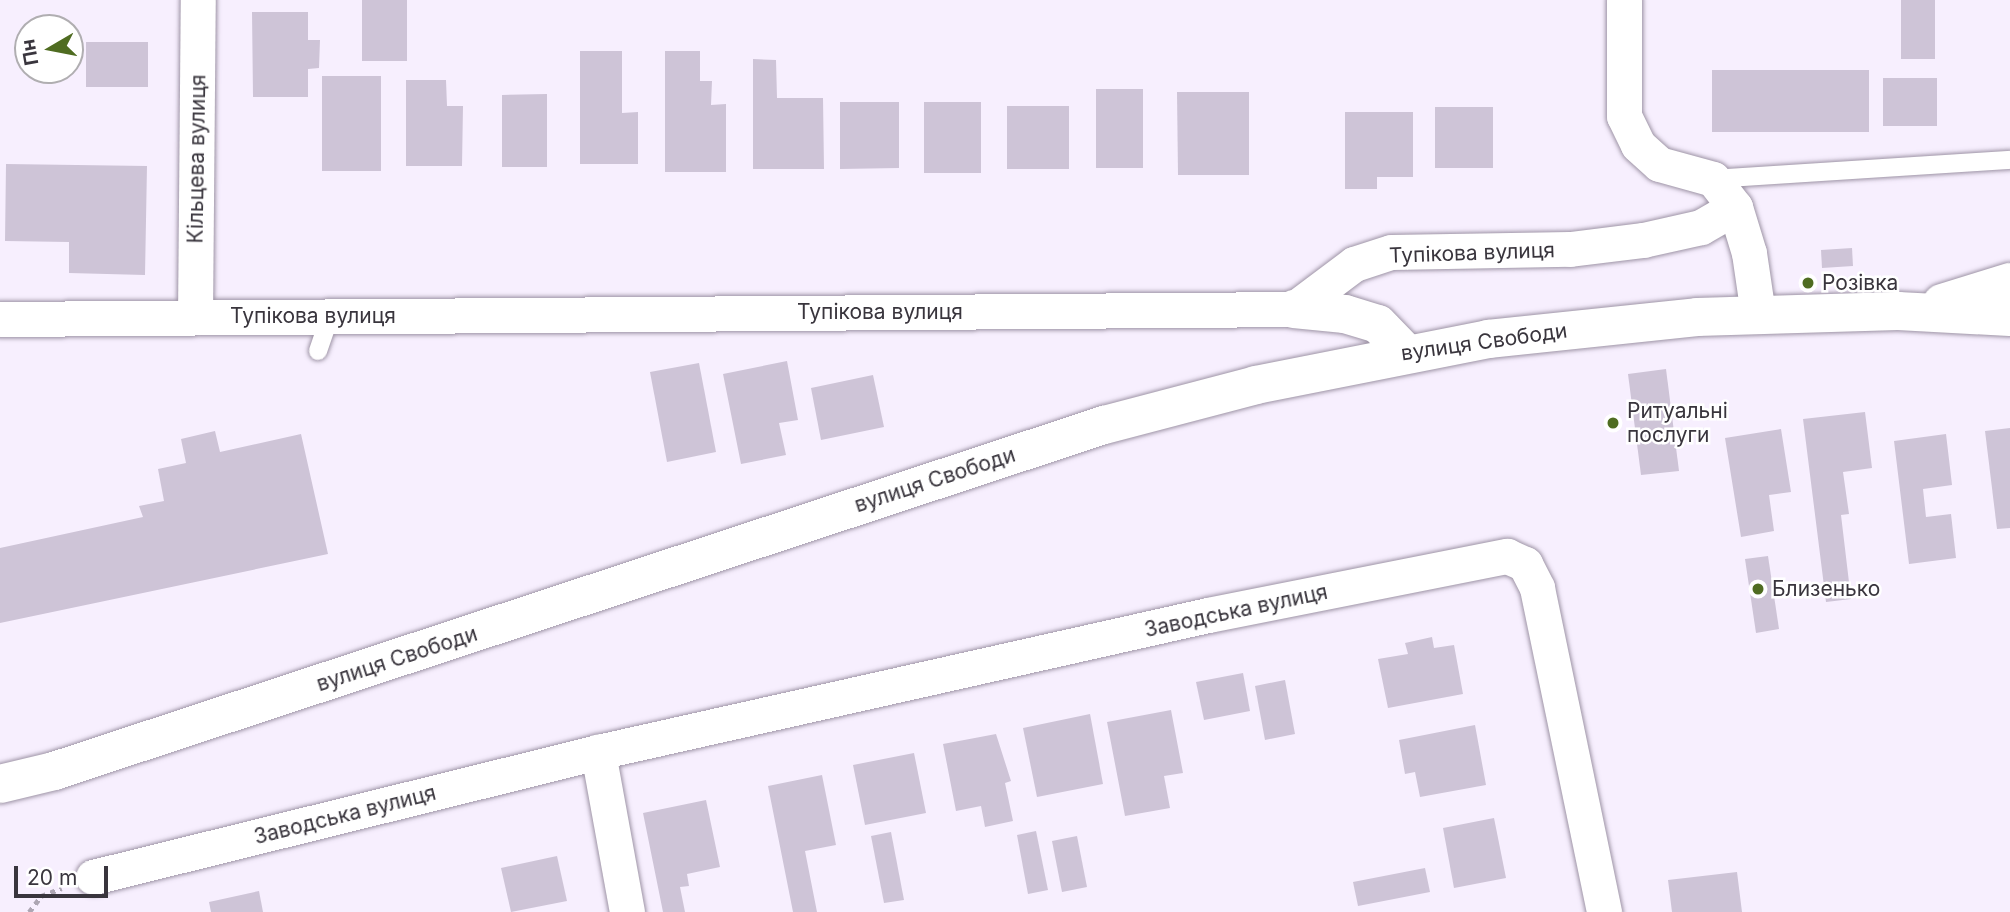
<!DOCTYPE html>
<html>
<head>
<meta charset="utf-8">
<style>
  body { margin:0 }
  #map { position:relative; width:2010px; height:912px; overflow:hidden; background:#f7effe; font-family:Inter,sans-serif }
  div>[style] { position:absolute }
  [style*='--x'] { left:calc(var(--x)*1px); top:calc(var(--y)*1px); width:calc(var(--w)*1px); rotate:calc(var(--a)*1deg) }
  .building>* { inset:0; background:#cec4d7 }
  .path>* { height:4.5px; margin-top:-2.25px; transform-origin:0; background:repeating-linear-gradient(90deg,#ada6b3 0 5px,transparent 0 10px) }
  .roads { filter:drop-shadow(0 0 2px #9e94a6) drop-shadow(0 0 2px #9e94a6) }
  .lane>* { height:18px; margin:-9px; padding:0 9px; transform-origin:9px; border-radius:9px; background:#fff }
  .street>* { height:35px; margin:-17.5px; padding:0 17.5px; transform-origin:17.5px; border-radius:17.5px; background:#fff }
  .secondary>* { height:38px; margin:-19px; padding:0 19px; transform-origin:19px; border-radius:19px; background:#fff }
  .dots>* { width:19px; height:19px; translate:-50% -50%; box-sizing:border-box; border:4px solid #fff; border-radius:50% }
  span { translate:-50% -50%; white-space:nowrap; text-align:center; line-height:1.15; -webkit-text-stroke:5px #fff; paint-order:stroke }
  .street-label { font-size:21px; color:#39353d }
  .poi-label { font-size:21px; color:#39353d }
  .left { translate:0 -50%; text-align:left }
  .north { position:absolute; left:14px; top:14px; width:70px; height:70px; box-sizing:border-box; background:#fff; border:2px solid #b0aeb1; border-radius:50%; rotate:260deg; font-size:19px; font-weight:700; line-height:28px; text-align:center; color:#39353d }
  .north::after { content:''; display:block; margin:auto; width:24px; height:32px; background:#4f6c21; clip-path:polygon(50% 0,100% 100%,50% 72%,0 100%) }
  .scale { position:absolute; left:14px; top:866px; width:94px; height:32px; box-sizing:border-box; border:4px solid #39353d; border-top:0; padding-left:9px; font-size:21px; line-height:24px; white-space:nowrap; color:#39353d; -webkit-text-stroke:5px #fff; paint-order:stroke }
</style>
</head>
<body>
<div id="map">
  <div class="building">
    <i style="clip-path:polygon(362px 0,407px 0,407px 61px,362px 61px)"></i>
    <i style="clip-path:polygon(1901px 0,1935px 0,1935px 59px,1901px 59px)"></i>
    <i style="clip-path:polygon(252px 12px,308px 12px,308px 40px,320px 40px,319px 68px,308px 69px,308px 97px,253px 97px)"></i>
    <i style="clip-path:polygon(86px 42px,148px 42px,148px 87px,86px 87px)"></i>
    <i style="clip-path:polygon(580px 51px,622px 51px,622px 113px,638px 112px,638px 164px,580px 164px)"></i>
    <i style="clip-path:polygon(665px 51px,700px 51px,700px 81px,712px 81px,711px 105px,726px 104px,726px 172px,665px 172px)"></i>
    <i style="clip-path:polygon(753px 59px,776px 60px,777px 98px,823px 98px,824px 169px,753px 169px)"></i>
    <i style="clip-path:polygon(1712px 70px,1869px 70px,1869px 132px,1712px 132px)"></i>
    <i style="clip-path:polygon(322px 76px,381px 76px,381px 171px,322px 171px)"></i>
    <i style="clip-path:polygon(1883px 78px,1937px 78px,1937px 126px,1883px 126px)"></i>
    <i style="clip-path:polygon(406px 80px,446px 80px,447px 106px,463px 106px,462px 166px,406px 166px)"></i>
    <i style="clip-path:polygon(1096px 89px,1143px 89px,1143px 168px,1096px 168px)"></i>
    <i style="clip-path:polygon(1177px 92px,1249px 92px,1249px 175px,1178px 175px)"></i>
    <i style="clip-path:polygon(547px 94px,547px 167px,502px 167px,502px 95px)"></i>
    <i style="clip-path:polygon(840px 102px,899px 102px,899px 168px,840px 169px)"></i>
    <i style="clip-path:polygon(924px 102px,981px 102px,981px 173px,924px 173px)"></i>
    <i style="clip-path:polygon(1007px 106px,1069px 106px,1069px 169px,1007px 169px)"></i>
    <i style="clip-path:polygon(1435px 107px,1493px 107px,1493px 168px,1435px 168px)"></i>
    <i style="clip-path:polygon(1345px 112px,1413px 112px,1413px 177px,1377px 177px,1377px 189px,1345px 189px)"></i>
    <i style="clip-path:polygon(6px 164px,147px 166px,145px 275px,69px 273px,69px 242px,5px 241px)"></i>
    <i style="clip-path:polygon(1852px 248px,1853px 266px,1822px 268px,1821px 250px)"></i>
    <i style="clip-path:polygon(787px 361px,798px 420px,779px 423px,786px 455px,741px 464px,723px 374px)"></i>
    <i style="clip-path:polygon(699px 363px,716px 452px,667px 462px,650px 372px)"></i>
    <i style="clip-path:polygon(1666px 369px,1679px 471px,1641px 475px,1628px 374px)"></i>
    <i style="clip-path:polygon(873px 375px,884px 427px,821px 440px,811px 388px)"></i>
    <i style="clip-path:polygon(1865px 412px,1872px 468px,1843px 472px,1849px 514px,1841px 515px,1851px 599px,1826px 602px,1803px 419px)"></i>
    <i style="clip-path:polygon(2010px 428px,2010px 528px,1997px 529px,1985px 431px)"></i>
    <i style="clip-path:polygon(1781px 429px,1791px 492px,1769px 495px,1774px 531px,1741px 537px,1725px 438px)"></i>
    <i style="clip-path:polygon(215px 431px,220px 452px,301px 434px,328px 554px,0 623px,0 548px,143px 517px,139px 506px,164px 501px,158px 469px,186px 463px,181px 439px)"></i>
    <i style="clip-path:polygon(1946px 434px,1952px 485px,1923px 489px,1926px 517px,1951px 514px,1956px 558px,1909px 564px,1894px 441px)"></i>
    <i style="clip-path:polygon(1768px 556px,1779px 629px,1756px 633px,1745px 559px)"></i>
    <i style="clip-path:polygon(1432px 637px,1434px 648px,1454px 645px,1463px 694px,1388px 708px,1378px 659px,1408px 654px,1405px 643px)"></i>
    <i style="clip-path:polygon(1243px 673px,1250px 711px,1204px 720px,1196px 682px)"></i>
    <i style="clip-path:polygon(1285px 680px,1295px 734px,1265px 740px,1255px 686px)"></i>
    <i style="clip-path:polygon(1171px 710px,1183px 773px,1164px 776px,1170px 808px,1125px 816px,1107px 722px)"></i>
    <i style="clip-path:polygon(1090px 714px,1103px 784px,1037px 797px,1023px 728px)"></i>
    <i style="clip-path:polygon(1475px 725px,1486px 785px,1420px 797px,1415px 772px,1405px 774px,1399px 740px)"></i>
    <i style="clip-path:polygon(996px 734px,1011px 781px,1005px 783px,1013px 821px,985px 827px,981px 806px,956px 811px,943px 744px)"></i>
    <i style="clip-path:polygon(914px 753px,926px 813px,865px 825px,853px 765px)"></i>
    <i style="clip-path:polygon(822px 775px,836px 845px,805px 851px,817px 912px,793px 912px,768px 786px)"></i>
    <i style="clip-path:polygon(706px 800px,720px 867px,687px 874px,689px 886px,680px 887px,685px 912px,663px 912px,643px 813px)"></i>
    <i style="clip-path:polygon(1494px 818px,1506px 878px,1454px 888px,1443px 828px)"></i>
    <i style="clip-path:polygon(1036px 831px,1048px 890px,1028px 894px,1017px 835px)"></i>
    <i style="clip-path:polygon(891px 832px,904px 900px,884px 903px,871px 836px)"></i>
    <i style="clip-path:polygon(1077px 836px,1087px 887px,1062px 892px,1052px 841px)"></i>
    <i style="clip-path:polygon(557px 856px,567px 901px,511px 912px,501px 868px)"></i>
    <i style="clip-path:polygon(1425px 868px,1430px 892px,1358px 906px,1353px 882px)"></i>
    <i style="clip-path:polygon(1737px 872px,1742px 912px,1672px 912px,1668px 880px)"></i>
    <i style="clip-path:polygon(259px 891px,263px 912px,211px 912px,209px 902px)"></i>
  </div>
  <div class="path">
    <i style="--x:29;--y:912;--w:20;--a:-53"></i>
    <i style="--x:41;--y:896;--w:22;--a:-21"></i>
  </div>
  <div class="roads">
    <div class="lane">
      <i style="--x:1713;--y:179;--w:298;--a:-3.7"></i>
      <i style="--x:318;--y:351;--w:37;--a:-71"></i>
    </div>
    <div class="street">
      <i style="--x:1624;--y:0;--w:116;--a:90"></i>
      <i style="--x:1624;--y:116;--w:32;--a:64"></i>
      <i style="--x:1638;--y:145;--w:28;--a:42"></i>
      <i style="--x:1659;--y:164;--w:56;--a:15.5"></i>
      <i style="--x:1713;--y:179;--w:36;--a:52"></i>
      <i style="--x:1735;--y:207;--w:48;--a:73.1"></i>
      <i style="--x:1749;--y:253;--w:62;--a:81.6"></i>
      <i style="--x:195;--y:317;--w:317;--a:-89.5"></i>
      <i style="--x:0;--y:319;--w:1294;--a:-0.44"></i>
      <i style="--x:1294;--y:309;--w:75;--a:-36.9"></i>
      <i style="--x:1354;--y:264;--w:39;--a:-18"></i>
      <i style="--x:1391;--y:252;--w:179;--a:-1"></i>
      <i style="--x:1570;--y:249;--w:74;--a:-7"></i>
      <i style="--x:1643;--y:240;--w:59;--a:-12.6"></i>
      <i style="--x:1701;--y:227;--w:39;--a:-30"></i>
      <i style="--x:93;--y:877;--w:520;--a:-13.9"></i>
      <i style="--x:627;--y:912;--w:163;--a:-100.3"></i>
      <i style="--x:598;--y:752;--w:625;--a:-12.66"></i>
      <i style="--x:1208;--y:615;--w:305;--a:-11.2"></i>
      <i style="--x:1507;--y:556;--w:20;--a:24"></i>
      <i style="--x:1525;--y:564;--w:27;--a:63"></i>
      <i style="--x:1537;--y:588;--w:331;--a:78.3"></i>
    </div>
    <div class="secondary">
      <i style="--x:1942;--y:303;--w:71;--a:-17.2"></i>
      <i style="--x:1294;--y:309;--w:51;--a:5.6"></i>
      <i style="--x:1345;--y:314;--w:34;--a:17"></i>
      <i style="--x:1378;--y:324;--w:39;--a:46"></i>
      <i style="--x:0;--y:784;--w:56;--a:-13.5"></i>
      <i style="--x:54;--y:771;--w:1106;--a:-18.24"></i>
      <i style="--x:1104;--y:425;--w:157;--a:-14.7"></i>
      <i style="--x:1256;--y:385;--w:237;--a:-11.2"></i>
      <i style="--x:1488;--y:339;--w:210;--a:-6"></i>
      <i style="--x:1697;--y:317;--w:201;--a:-1.7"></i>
      <i style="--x:1898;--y:311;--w:112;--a:3.1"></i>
    </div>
  </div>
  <div class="dots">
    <i style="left:1808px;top:283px;background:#4f6c21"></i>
    <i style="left:1613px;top:423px;background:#4f6c21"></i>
    <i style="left:1758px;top:589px;background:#4f6c21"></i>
  </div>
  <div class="street-label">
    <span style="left:197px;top:159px;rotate:-89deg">Кільцева вулиця</span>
    <span style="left:1472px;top:253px;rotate:-2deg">Тупікова вулиця</span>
    <span style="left:880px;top:312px">Тупікова вулиця</span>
    <span style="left:313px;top:316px">Тупікова вулиця</span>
    <span style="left:1484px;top:342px;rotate:-8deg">вулиця Свободи</span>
    <span style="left:935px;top:480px;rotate:-18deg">вулиця Свободи</span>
    <span style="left:1236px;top:611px;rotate:-12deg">Заводська вулиця</span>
    <span style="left:397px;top:659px;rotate:-18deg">вулиця Свободи</span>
    <span style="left:345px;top:815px;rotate:-14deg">Заводська вулиця</span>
  </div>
  <div class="poi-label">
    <span class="left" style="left:1822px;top:283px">Розівка</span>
    <span class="left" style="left:1627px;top:423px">Ритуальні<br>послуги</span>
    <span class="left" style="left:1772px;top:589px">Близенько</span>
  </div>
  <div class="north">Пн</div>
  <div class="scale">20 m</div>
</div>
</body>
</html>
